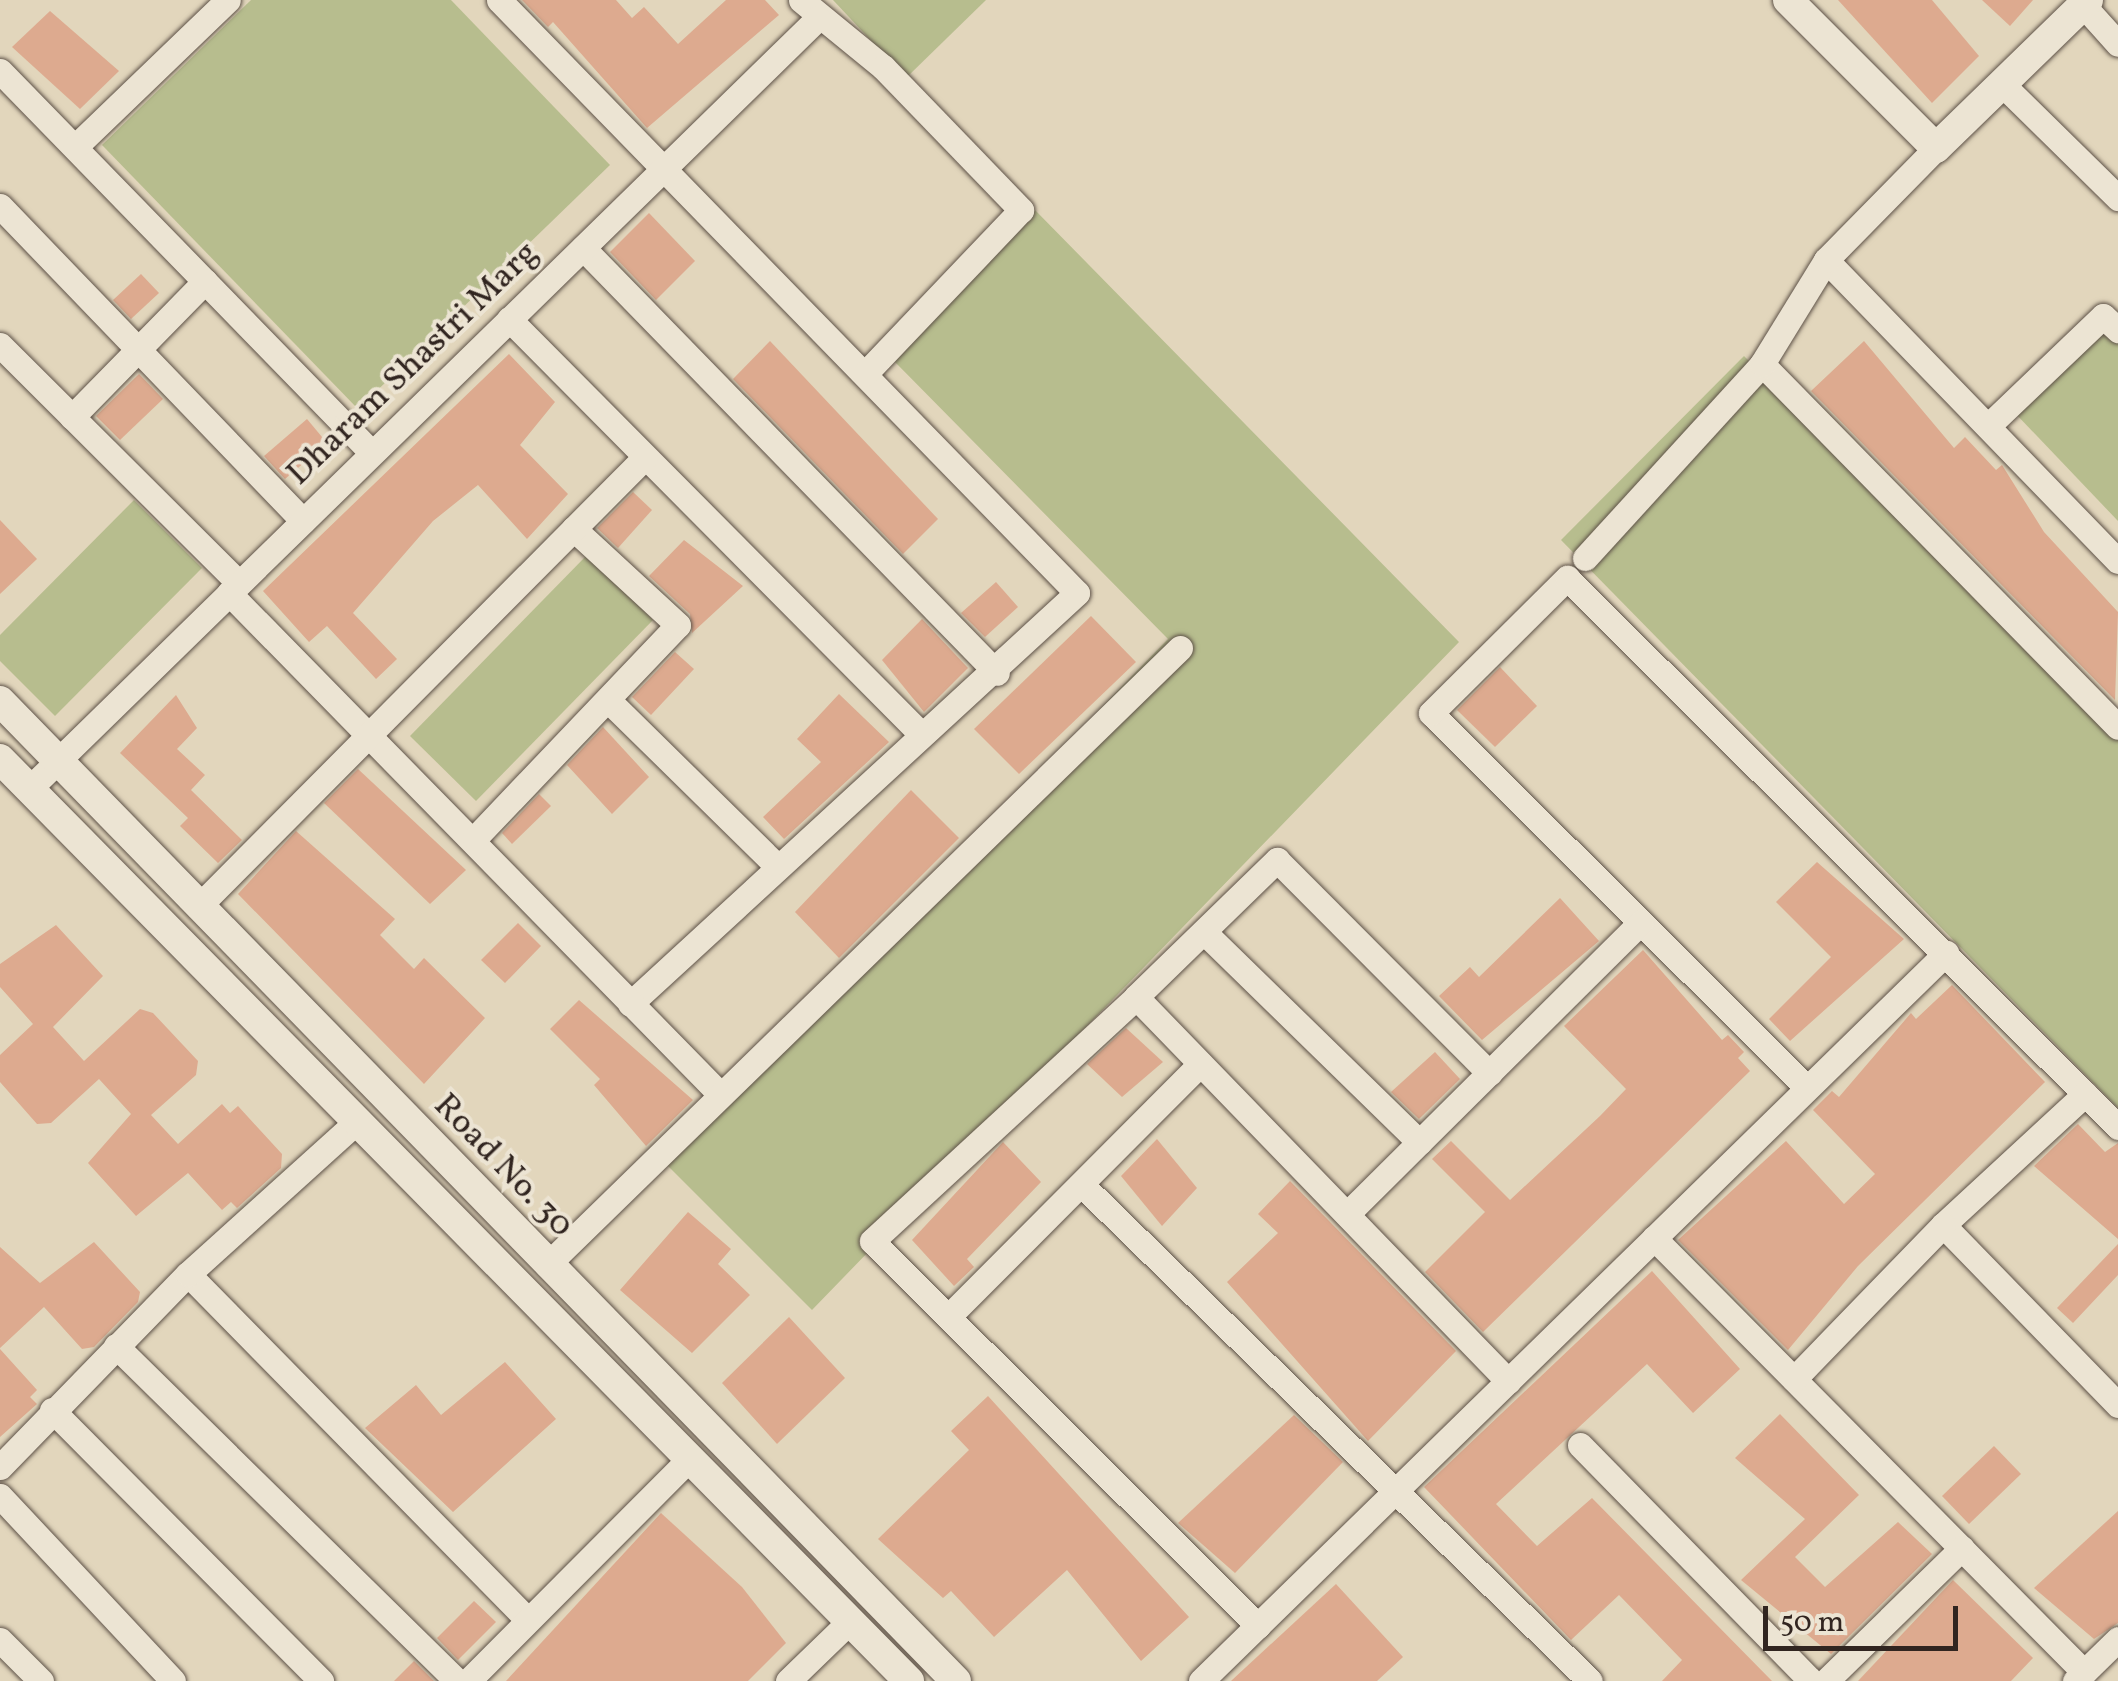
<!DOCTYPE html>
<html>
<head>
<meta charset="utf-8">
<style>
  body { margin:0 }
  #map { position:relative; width:2118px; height:1681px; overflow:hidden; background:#e2d6bc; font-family:Vollkorn,serif }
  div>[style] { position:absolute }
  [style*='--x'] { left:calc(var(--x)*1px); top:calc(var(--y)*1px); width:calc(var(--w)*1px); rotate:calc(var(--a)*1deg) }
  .green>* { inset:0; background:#b7bd8e }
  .building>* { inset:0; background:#ddaa8f }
  .roads { filter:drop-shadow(0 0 2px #5d5147) drop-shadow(0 0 2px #5d5147) }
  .minor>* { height:25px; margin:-12.5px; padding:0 12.5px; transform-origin:12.5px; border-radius:12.5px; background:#ece4d3 }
  .tertiary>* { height:30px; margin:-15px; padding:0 15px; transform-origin:15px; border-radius:15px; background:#ece4d3 }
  span { translate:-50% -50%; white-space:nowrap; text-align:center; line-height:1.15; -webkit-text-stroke:8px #ece4d3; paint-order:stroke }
  .street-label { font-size:35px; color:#312520 }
  .scale { position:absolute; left:1763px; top:1606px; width:195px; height:45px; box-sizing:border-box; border:5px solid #312520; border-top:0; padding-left:12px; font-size:30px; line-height:35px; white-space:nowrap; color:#312520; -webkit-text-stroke:8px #ece4d3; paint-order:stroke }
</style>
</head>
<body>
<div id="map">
  <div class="green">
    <i style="clip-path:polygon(251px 0,451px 0,610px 165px,358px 409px,102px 145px)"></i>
    <i style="clip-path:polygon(833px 0,986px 0,906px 78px)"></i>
    <i style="clip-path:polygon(1034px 209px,1459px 642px,812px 1310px,661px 1159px,1168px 639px,895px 362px)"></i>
    <i style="clip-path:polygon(2118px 312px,2118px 521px,2014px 412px)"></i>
    <i style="clip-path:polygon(1744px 356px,2118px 730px,2118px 1108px,1561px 540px)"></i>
    <i style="clip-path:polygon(134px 500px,202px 568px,55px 716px,0 661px,0 635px)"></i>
    <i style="clip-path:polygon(587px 555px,653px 620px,476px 801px,410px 736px)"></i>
  </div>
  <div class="building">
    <i style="clip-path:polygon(522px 0,616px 0,632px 18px,644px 7px,678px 44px,726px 0,765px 0,779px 15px,647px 128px,553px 22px,548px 27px)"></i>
    <i style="clip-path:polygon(1838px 0,1932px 0,1979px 56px,1932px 103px)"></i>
    <i style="clip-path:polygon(1982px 0,2033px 0,2010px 26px)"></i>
    <i style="clip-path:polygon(50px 11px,119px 71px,80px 109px,12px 47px)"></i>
    <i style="clip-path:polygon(649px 213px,695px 261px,656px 300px,610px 252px)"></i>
    <i style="clip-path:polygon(141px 274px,159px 293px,131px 319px,113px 300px)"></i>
    <i style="clip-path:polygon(770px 341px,938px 519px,903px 554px,733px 379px)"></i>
    <i style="clip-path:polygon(1864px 341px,1954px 448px,1965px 437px,1996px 470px,2002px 465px,2044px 532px,2118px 612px,2115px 700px,1811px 391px)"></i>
    <i style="clip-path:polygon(509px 354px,555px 402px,520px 445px,568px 494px,527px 539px,478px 485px,433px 521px,353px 613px,397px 659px,376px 679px,327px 626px,309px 642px,263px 591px)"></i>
    <i style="clip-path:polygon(139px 374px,163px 399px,120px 440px,96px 416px)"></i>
    <i style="clip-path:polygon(307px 419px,327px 443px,285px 479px,264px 456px)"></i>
    <i style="clip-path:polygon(633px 492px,652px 510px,618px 548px,597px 528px)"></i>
    <i style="clip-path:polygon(0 520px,37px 559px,0 594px)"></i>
    <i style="clip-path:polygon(684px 540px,743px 586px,692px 633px,690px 614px,649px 576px)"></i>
    <i style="clip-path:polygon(996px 582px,1018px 607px,985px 637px,961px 613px)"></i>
    <i style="clip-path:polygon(1091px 616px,1136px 662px,1019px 774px,974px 729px)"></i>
    <i style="clip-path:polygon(922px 619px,968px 668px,924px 712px,882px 660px)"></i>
    <i style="clip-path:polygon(675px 652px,694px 669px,651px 715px,632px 697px)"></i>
    <i style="clip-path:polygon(1500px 667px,1537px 706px,1495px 747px,1457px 710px)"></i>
    <i style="clip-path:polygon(839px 694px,889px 742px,784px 839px,763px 817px,821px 762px,797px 739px)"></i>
    <i style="clip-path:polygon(176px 695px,197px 728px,177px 749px,205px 775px,191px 790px,242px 840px,218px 863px,180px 826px,188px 818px,120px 753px)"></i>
    <i style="clip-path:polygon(603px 727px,649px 777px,612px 814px,567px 765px)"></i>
    <i style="clip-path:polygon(358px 769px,466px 870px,430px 904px,324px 803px)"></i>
    <i style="clip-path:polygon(911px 790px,959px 838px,839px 958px,795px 912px)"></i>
    <i style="clip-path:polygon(539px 794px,551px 806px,512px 844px,502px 833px)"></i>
    <i style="clip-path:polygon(296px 831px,395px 919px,380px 935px,414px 969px,424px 958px,485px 1018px,424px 1084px,238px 894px)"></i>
    <i style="clip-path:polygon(1817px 862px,1904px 939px,1790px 1041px,1769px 1019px,1831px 957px,1776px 902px)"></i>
    <i style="clip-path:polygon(1560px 898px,1599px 941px,1482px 1040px,1439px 996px,1470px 967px,1479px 977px)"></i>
    <i style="clip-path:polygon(518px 923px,541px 946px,505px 983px,481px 960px)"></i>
    <i style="clip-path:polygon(56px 925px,103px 976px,53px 1027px,84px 1061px,140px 1009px,153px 1013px,198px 1061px,196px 1075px,151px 1115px,178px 1144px,222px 1104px,230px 1113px,238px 1106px,282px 1154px,281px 1168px,237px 1208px,231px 1202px,222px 1210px,188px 1173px,136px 1216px,88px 1163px,131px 1114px,99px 1079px,51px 1123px,37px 1124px,0 1082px,0 1055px,33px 1024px,0 987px,0 964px)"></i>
    <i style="clip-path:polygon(1643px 950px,1722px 1040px,1728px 1035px,1744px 1052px,1738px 1058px,1750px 1071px,1483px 1332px,1425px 1272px,1485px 1212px,1432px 1159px,1451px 1141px,1510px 1200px,1600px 1116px,1626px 1089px,1564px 1026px)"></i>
    <i style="clip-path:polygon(1952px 985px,2045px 1082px,1858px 1266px,1788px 1350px,1678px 1240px,1786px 1141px,1844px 1204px,1875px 1174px,1813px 1110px,1832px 1091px,1839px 1097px,1911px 1013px,1916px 1019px)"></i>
    <i style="clip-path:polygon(579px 1000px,693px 1100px,646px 1146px,594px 1085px,600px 1079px,550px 1029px)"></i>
    <i style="clip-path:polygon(1126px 1028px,1163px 1062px,1122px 1097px,1087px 1064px)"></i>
    <i style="clip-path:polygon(1435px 1052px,1460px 1079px,1419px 1119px,1391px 1092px)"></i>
    <i style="clip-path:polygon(2078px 1124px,2105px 1152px,2118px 1143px,2118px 1239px,2034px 1166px)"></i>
    <i style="clip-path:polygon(1157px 1139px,1197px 1188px,1162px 1226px,1121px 1176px)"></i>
    <i style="clip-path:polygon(1003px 1142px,1041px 1182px,967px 1259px,974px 1267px,954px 1286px,912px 1240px)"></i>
    <i style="clip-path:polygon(1290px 1181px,1456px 1351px,1368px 1441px,1227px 1282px,1278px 1233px,1258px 1214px)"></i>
    <i style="clip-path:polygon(688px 1212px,731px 1249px,718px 1264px,750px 1295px,692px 1353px,620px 1290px)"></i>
    <i style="clip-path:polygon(94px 1242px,140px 1292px,138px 1302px,94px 1347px,82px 1349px,44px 1307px,0 1348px,0 1247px,40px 1283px)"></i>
    <i style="clip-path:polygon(2118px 1244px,2118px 1275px,2073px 1323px,2057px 1308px)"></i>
    <i style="clip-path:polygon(1652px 1271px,1740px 1369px,1693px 1413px,1647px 1364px,1496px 1504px,1537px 1546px,1592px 1498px,1772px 1681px,1662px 1681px,1682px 1660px,1619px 1595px,1571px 1640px,1424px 1487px)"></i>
    <i style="clip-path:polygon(789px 1317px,845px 1378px,777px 1444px,722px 1383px)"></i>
    <i style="clip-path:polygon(0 1349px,37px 1390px,30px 1397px,37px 1404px,0 1437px)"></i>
    <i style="clip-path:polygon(505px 1362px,556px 1419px,453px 1512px,365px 1428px,416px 1385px,441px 1415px)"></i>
    <i style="clip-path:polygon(988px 1396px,1189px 1617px,1141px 1661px,1067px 1570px,994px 1637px,951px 1591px,943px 1598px,878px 1539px,969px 1450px,951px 1431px)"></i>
    <i style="clip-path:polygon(1780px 1414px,1859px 1495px,1795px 1557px,1825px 1587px,1898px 1522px,1932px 1554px,1831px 1654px,1741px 1580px,1805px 1519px,1735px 1458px)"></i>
    <i style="clip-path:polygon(1294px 1415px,1343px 1462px,1235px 1573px,1178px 1523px)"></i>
    <i style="clip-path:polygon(1994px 1446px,2021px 1474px,1969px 1524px,1942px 1496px)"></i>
    <i style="clip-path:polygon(2118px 1511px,2118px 1623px,2094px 1639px,2034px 1588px)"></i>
    <i style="clip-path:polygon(661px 1513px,742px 1587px,786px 1643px,748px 1681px,506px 1681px)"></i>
    <i style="clip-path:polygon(1953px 1580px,2033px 1658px,2011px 1681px,1858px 1681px)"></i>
    <i style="clip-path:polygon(1336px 1584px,1403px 1657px,1377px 1681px,1231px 1681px)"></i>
    <i style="clip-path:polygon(474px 1601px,496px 1622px,458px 1660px,437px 1638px)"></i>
    <i style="clip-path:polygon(414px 1661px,434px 1681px,394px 1681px)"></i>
  </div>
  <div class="roads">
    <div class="minor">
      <i style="--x:499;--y:0;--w:828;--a:45.73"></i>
      <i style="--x:1077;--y:593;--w:607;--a:137.4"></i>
      <i style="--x:801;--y:0;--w:106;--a:39.3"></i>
      <i style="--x:883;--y:67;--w:199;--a:46"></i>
      <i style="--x:1021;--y:210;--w:226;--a:133.6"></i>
      <i style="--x:2083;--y:5;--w:52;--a:48.1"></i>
      <i style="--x:0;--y:71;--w:533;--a:45.76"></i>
      <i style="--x:2002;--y:84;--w:163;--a:44.5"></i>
      <i style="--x:75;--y:147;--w:212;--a:-43.9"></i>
      <i style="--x:0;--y:206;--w:437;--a:46.1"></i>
      <i style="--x:583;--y:248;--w:593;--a:45.75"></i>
      <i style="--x:1826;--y:260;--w:419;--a:45.9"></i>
      <i style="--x:509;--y:319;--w:585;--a:45.21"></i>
      <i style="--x:0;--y:345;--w:337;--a:44.9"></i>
      <i style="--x:1762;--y:364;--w:508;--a:45.56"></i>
      <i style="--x:72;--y:417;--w:190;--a:-45.6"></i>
      <i style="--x:1988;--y:426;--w:159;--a:-43.7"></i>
      <i style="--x:2103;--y:316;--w:21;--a:43"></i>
      <i style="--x:1585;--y:558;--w:263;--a:-47.6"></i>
      <i style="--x:1762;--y:364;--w:122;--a:-58.4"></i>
      <i style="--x:1826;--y:260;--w:157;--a:-45.5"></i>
      <i style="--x:229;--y:593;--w:701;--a:45.58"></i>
      <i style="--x:609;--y:701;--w:231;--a:44.5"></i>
      <i style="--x:29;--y:789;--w:1103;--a:-44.34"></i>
      <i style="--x:475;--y:838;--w:294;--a:-46.4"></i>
      <i style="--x:678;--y:625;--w:142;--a:-137.3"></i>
      <i style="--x:198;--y:907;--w:634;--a:-45.19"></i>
      <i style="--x:1204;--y:932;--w:301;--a:44.3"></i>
      <i style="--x:1136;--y:997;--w:197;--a:-44.2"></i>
      <i style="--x:1277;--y:860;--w:301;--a:45.1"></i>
      <i style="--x:1807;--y:1088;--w:531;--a:-135.08"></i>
      <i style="--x:1431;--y:713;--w:192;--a:-44.8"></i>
      <i style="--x:1567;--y:578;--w:778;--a:44.9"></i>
      <i style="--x:2085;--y:1094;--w:193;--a:137.3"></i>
      <i style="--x:1943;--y:1225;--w:251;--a:45.8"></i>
      <i style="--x:1081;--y:1184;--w:711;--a:44.32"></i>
      <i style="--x:1347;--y:1214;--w:414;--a:-44.8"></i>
      <i style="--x:1654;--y:1238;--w:611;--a:45.27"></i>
      <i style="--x:547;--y:1265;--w:884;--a:-44.27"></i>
      <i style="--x:188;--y:1274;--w:485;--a:45.5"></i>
      <i style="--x:949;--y:1316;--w:356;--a:-45.1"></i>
      <i style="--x:116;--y:1346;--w:478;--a:44.5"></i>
      <i style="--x:1794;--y:1379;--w:214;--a:-45.9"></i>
      <i style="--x:52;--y:1410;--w:382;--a:45.2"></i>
      <i style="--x:1580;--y:1445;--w:330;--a:45.6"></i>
      <i style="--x:0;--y:1467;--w:269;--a:-45.8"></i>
      <i style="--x:188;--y:1274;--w:227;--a:-42.1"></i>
      <i style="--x:0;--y:1496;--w:253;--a:46.9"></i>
      <i style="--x:1258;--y:1626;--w:545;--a:-135.07"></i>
      <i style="--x:872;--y:1241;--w:359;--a:-42.7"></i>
      <i style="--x:1136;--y:997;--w:535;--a:45.91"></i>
      <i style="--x:0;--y:1640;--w:58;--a:45"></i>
      <i style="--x:468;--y:1681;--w:313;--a:-45.1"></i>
      <i style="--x:788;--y:1681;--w:86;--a:-44.1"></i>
      <i style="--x:1201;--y:1681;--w:1042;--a:-44.34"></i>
      <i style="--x:1826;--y:1681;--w:190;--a:-44.4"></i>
      <i style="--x:2075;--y:1681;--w:60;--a:-44.3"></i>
    </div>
    <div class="tertiary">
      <i style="--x:1788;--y:0;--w:209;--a:45"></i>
      <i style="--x:1936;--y:148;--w:212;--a:-44.2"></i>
      <i style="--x:0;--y:701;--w:1369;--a:45.71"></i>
      <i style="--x:0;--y:759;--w:1295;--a:45.41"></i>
    </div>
  </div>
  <div class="street-label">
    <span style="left:413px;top:364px;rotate:-44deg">Dharam Shastri Marg</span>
    <span style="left:503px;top:1166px;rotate:46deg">Road No. 30</span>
  </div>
  <div class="scale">50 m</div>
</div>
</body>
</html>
